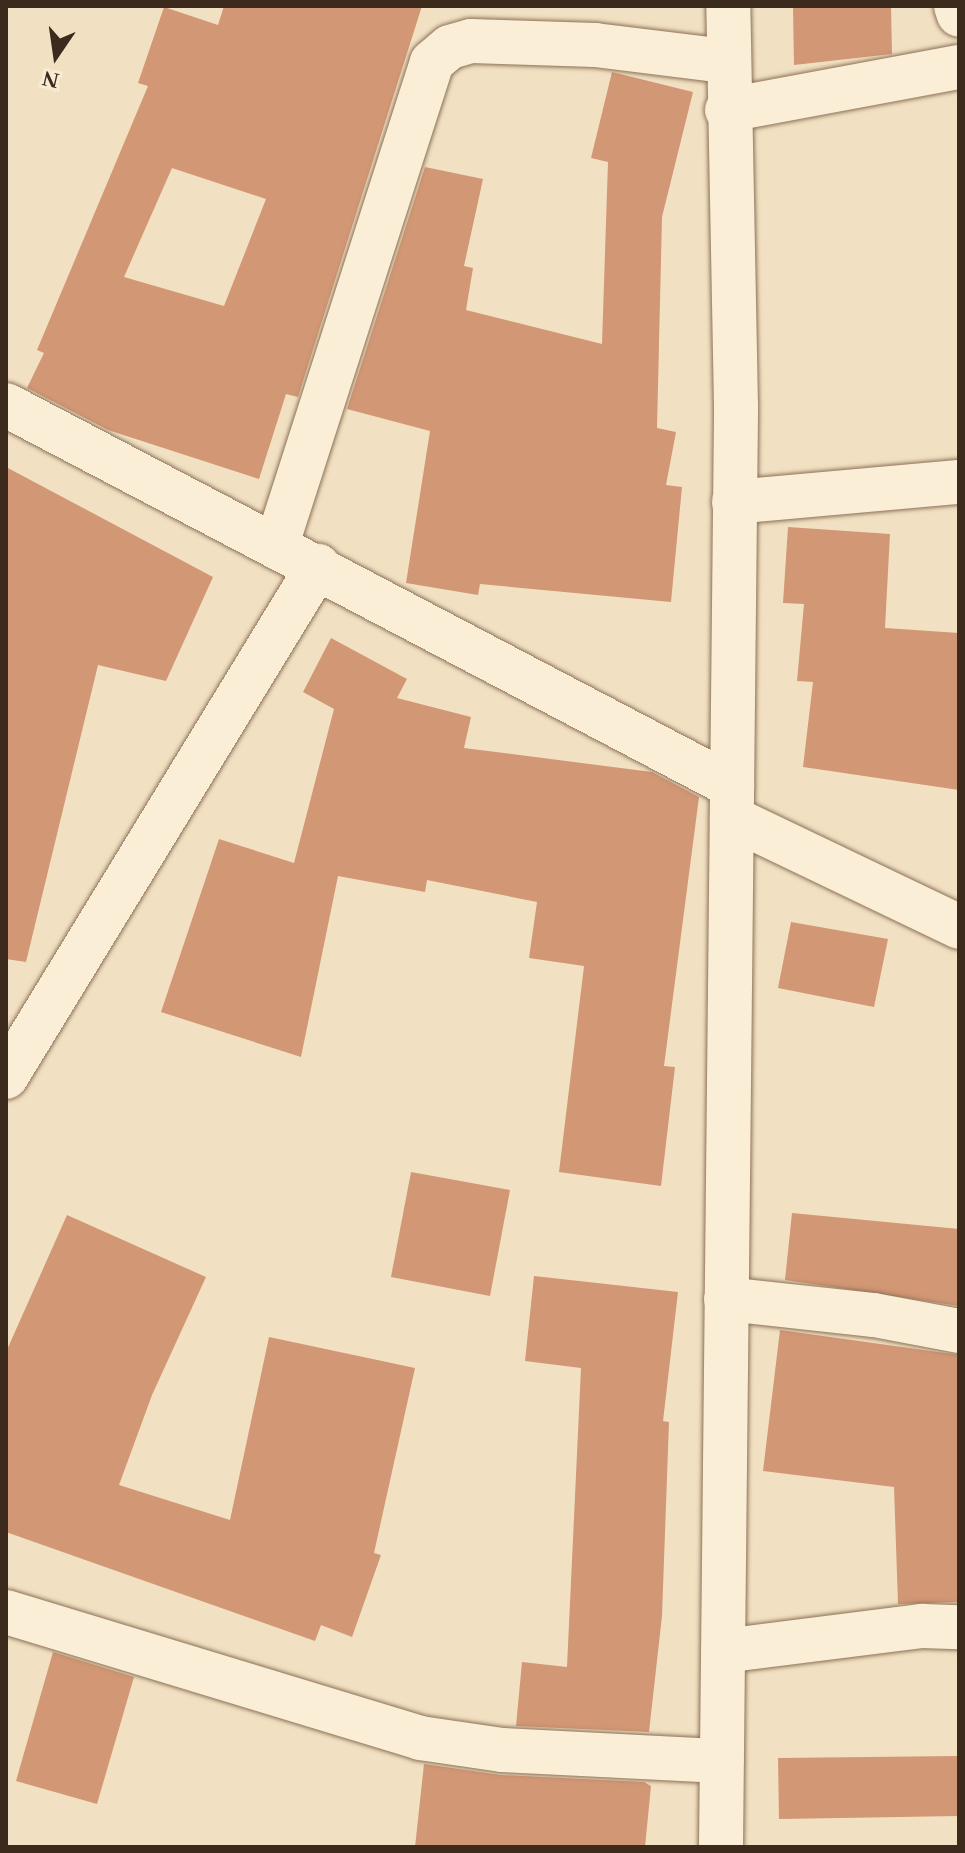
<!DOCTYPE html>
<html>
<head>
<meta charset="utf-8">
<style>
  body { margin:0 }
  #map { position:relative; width:965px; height:1853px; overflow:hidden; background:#f1e1c2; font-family:Georgia,serif }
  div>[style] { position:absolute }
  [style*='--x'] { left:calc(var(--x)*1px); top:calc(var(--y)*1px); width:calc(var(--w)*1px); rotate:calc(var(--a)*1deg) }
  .building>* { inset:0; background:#d29775 }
  .roads { filter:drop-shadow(0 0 2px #8d7158) drop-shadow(0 0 2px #8d7158) }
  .street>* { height:44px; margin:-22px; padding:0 22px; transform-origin:22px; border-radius:22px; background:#fbeed6 }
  span { translate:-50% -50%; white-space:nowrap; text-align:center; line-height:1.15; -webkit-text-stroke:8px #f8ebd3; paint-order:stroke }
  .frame { position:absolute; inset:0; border:8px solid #3c2a1d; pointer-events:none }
  .north { position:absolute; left:16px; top:16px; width:80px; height:80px; -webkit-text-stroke:6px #f8ebd3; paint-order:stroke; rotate:193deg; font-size:22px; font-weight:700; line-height:32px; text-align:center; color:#3c2a1d }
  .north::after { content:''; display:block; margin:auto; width:28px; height:36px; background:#3c2a1d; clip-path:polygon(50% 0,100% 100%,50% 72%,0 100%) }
</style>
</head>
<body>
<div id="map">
  <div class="building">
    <i style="clip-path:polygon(evenodd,224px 6px,422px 6px,298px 397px,286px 394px,259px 479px,108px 430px,27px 388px,44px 353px,37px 350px,148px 86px,138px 83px,164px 7px,218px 25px,224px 6px,172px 168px,266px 199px,224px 306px,124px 277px,172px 168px)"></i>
    <i style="clip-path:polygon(793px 6px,891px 6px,892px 54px,794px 65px)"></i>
    <i style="clip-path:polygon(612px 72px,693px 92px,662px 217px,657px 428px,676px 432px,666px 485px,682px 487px,671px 602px,480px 584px,478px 595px,406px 583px,430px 431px,347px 409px,425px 167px,483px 179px,464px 266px,473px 268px,466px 310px,602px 344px,608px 162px,591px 158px)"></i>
    <i style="clip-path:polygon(6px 467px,213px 577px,166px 681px,98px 665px,26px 962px,6px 959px)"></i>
    <i style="clip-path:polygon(788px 527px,890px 534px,885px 628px,959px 633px,959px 790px,803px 767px,813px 682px,797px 681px,804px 604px,783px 603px)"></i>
    <i style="clip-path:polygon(331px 638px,407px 679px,397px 698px,471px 717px,464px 748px,652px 772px,699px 797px,664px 1066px,675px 1067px,661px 1186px,559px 1172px,584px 966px,529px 958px,537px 902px,427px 880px,425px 892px,338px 876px,301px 1057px,161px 1012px,219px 839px,294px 863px,334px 709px,303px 692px)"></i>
    <i style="clip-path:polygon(791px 922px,888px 939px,874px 1007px,778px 988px)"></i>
    <i style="clip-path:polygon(411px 1172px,510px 1190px,490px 1296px,391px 1277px)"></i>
    <i style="clip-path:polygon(792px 1213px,959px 1229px,959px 1306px,785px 1280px)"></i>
    <i style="clip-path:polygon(67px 1215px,206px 1277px,152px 1395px,119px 1485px,230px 1520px,269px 1337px,415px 1368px,374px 1553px,381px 1555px,352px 1637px,321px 1625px,315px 1641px,6px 1532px,6px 1352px)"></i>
    <i style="clip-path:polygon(534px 1276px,678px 1292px,663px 1421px,669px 1422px,662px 1616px,649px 1732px,516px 1726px,522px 1662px,567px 1667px,581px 1368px,525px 1361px)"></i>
    <i style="clip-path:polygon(780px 1330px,959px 1355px,959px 1602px,898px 1604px,894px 1487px,763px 1471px)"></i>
    <i style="clip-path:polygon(53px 1652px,134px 1677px,97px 1804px,16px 1781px)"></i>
    <i style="clip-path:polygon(959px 1756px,959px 1816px,779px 1819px,778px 1758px)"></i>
    <i style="clip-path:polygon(424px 1764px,501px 1775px,644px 1782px,651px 1786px,645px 1847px,415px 1847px)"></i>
  </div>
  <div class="roads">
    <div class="street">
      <i style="--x:956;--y:6;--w:9;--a:72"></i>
      <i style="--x:727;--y:110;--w:236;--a:-10.5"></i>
      <i style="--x:6;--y:405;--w:820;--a:27.69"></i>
      <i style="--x:734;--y:502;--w:226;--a:-5.1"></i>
      <i style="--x:277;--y:544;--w:506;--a:-72.17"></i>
      <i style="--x:432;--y:62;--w:23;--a:-40"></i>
      <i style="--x:450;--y:47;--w:22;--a:-16"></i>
      <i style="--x:471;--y:41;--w:124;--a:1.8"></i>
      <i style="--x:595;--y:45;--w:132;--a:7"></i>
      <i style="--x:732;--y:818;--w:252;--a:25.6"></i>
      <i style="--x:6;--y:1077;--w:599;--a:-58.59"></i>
      <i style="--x:726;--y:1299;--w:149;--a:6.2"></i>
      <i style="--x:874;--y:1315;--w:86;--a:10.7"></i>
      <i style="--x:6;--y:1612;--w:433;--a:16.9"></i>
      <i style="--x:420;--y:1738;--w:83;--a:8.3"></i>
      <i style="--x:502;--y:1750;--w:220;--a:2.9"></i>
      <i style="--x:723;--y:1651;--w:201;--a:-7.2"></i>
      <i style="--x:922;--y:1626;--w:37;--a:2"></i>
      <i style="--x:721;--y:1847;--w:1441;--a:-89.4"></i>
      <i style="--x:736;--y:406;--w:400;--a:-91.1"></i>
    </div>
  </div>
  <div class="frame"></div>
  <div class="north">N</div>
</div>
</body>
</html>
